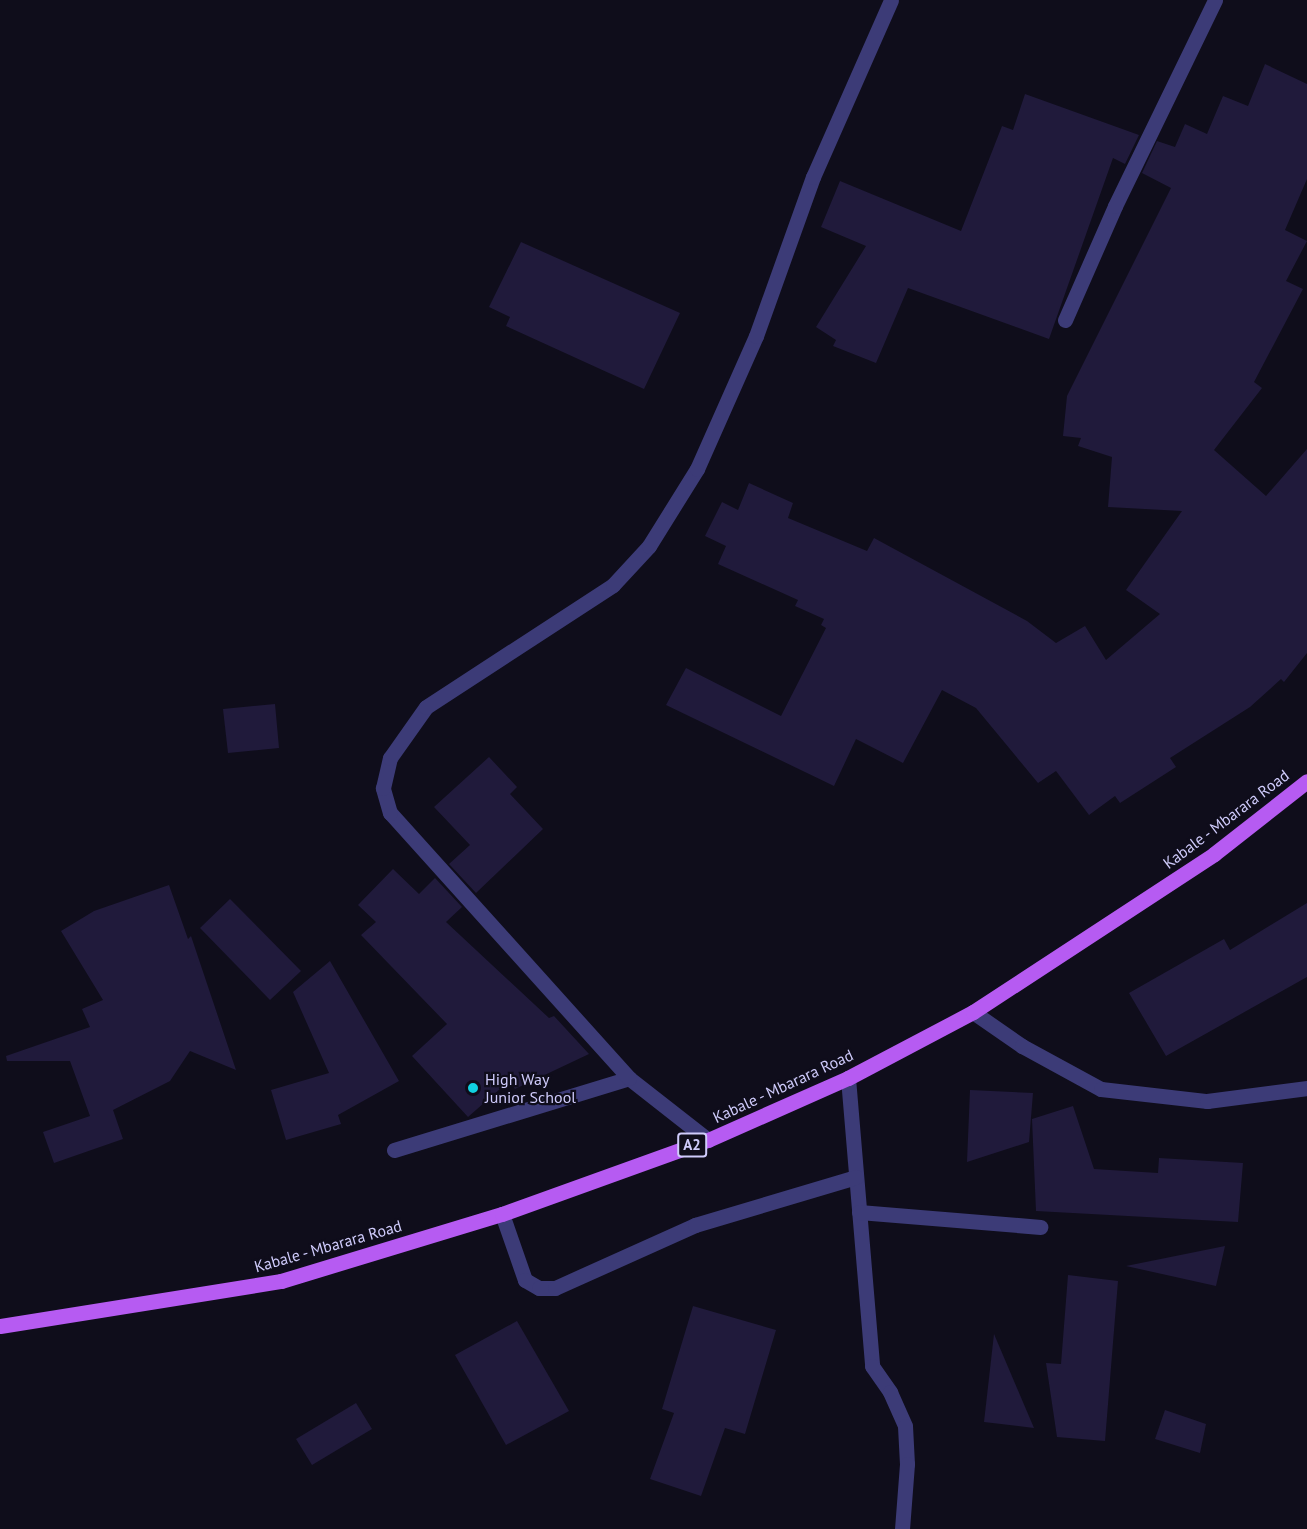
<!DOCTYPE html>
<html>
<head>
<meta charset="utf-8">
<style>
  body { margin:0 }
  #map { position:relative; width:1307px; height:1529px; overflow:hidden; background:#0f0d1b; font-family:"PT Sans",sans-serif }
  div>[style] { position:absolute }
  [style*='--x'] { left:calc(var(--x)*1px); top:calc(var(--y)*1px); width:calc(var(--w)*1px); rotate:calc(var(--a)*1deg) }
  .building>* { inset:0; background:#201a3b }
  .lane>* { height:15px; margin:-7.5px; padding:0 7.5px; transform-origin:7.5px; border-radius:7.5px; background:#3c3b77 }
  .street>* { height:15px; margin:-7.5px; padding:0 7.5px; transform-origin:7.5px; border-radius:7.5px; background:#3c3b77 }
  .primary>* { height:15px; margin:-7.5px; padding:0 7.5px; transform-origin:7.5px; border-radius:7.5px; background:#b65bf2 }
  .dots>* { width:16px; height:16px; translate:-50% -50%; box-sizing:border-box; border:3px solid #0f0d1b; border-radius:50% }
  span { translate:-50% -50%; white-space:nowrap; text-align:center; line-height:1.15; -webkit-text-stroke:4.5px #0f0d1b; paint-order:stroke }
  .shield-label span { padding:2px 4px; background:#0f0d1b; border:2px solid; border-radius:4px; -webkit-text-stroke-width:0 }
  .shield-label { font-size:15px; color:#cfcbfb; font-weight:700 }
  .street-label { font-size:16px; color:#cfcbfb }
  .poi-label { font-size:16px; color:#cfcbfb }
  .left { translate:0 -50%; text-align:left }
</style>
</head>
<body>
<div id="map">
  <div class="building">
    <i style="clip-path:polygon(1265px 64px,1307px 84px,1307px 179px,1285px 230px,1307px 241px,1286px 281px,1303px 289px,1254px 382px,1262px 388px,1214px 450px,1266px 496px,1307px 449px,1307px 653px,1284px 682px,1281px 679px,1250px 707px,1170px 758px,1176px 767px,1120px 803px,1115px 796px,1089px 815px,1056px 771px,1038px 783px,976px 708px,942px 690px,903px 763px,856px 739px,834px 786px,666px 705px,686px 668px,781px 716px,826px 628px,821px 625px,824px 619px,795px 606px,798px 600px,718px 564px,726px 546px,705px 536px,722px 502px,738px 510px,749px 483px,793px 503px,788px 518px,867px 551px,874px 538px,1027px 621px,1056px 643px,1085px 626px,1106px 660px,1160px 614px,1126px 590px,1182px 511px,1108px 507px,1112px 457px,1078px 446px,1081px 438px,1063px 436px,1067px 396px,1171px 188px,1142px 173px,1157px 141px,1175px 147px,1185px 124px,1207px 134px,1223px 96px,1248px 106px)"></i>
    <i style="clip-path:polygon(1025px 94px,1139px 135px,1125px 164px,1113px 158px,1049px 339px,908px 288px,876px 363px,833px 346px,836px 340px,816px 327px,866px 246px,821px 227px,840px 181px,961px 231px,1002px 126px,1013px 130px)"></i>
    <i style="clip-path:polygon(521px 242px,680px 313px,644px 389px,506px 326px,510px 317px,489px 307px)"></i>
    <i style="clip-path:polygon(275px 704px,279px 748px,228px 753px,223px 709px)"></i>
    <i style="clip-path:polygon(489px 757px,517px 787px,510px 794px,543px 829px,476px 893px,449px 864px,470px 845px,434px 807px)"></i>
    <i style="clip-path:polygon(393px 869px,419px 894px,435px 878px,462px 907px,446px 922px,549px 1018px,554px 1016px,589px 1054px,515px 1089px,509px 1081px,468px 1117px,412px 1056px,447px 1024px,361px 935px,376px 922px,358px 905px)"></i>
    <i style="clip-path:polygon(169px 885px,188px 939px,191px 936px,236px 1070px,190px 1051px,170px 1081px,113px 1110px,123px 1139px,54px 1163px,43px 1132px,90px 1116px,70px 1061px,7px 1061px,6px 1056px,90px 1027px,82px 1009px,103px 1000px,61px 931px,94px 911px)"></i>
    <i style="clip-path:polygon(230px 899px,301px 971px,270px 1000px,200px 928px)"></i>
    <i style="clip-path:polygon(1307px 903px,1307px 977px,1166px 1056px,1129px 993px,1224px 939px,1230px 950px)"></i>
    <i style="clip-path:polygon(330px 961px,399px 1081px,338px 1115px,341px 1124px,286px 1140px,271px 1090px,329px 1073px,293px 992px)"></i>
    <i style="clip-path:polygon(970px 1090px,1033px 1093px,1029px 1142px,967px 1162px)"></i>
    <i style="clip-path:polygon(1073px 1106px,1094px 1169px,1158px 1173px,1159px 1158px,1243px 1163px,1238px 1222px,1036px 1211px,1032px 1119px)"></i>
    <i style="clip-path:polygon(1225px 1246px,1216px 1286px,1126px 1266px)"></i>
    <i style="clip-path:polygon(1068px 1275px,1118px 1281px,1105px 1441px,1057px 1437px,1046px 1363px,1061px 1364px)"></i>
    <i style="clip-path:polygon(693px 1306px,776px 1330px,745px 1434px,725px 1428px,701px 1496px,650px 1479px,674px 1413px,662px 1409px)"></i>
    <i style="clip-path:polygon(517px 1321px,569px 1411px,506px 1445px,455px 1355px)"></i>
    <i style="clip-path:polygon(994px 1334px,1034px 1428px,984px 1422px)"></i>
    <i style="clip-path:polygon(356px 1403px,372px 1429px,312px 1465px,296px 1439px)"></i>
    <i style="clip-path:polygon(1165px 1410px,1206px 1424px,1200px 1453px,1155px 1439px)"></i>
  </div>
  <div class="lane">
    <i style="--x:394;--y:1150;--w:246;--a:-17"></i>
  </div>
  <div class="street">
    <i style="--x:1065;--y:320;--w:124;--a:-66.3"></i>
    <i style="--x:1115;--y:206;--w:229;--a:-64.1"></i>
    <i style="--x:973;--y:1012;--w:60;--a:34.8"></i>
    <i style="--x:1022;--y:1046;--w:90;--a:28.6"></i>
    <i style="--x:1101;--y:1089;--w:107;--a:6.5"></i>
    <i style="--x:1207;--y:1101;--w:101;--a:-7.4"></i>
    <i style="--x:848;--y:1078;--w:289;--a:85.2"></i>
    <i style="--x:872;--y:1366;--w:32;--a:55"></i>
    <i style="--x:890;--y:1392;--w:37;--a:66"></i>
    <i style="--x:905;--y:1426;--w:38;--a:87"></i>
    <i style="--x:907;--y:1464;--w:65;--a:94.4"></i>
    <i style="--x:708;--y:1140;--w:100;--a:-141.9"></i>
    <i style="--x:629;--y:1078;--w:357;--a:-132"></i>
    <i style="--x:390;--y:813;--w:26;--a:-106"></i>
    <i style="--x:383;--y:788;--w:31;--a:-77"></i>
    <i style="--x:390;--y:758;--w:62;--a:-54.8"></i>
    <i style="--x:426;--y:707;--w:223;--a:-33.1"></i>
    <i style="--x:613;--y:585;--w:53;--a:-47.3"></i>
    <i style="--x:649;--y:546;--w:91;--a:-58.1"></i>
    <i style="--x:697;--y:469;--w:145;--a:-66.1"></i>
    <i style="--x:756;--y:336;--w:169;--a:-70.3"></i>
    <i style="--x:813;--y:177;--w:193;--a:-66.2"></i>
    <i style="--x:859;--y:1212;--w:182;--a:4.7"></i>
    <i style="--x:502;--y:1214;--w:70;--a:70.8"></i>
    <i style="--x:525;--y:1280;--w:16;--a:30"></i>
    <i style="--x:539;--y:1288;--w:16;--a:0"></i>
    <i style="--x:555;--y:1288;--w:154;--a:-24.2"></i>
    <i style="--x:695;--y:1225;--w:168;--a:-16.6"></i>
  </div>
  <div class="primary">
    <i style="--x:0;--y:1326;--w:285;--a:-9.1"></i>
    <i style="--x:281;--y:1281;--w:231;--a:-16.9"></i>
    <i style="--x:502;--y:1214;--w:219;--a:-19.8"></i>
    <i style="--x:708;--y:1140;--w:153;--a:-23.9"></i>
    <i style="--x:848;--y:1078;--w:141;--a:-27.8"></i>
    <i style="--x:973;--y:1012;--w:288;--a:-33.2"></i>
    <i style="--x:1214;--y:854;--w:118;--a:-38.1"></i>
  </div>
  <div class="dots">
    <i style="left:473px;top:1088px;background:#11d1e0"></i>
  </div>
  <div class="shield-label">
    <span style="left:692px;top:1145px">A2</span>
  </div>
  <div class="street-label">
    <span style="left:1226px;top:819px;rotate:-37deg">Kabale - Mbarara Road</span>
    <span style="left:783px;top:1086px;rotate:-25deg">Kabale - Mbarara Road</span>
    <span style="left:328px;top:1246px;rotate:-16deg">Kabale - Mbarara Road</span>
  </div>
  <div class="poi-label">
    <span class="left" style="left:485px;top:1088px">High Way<br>Junior School</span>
  </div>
</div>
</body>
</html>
